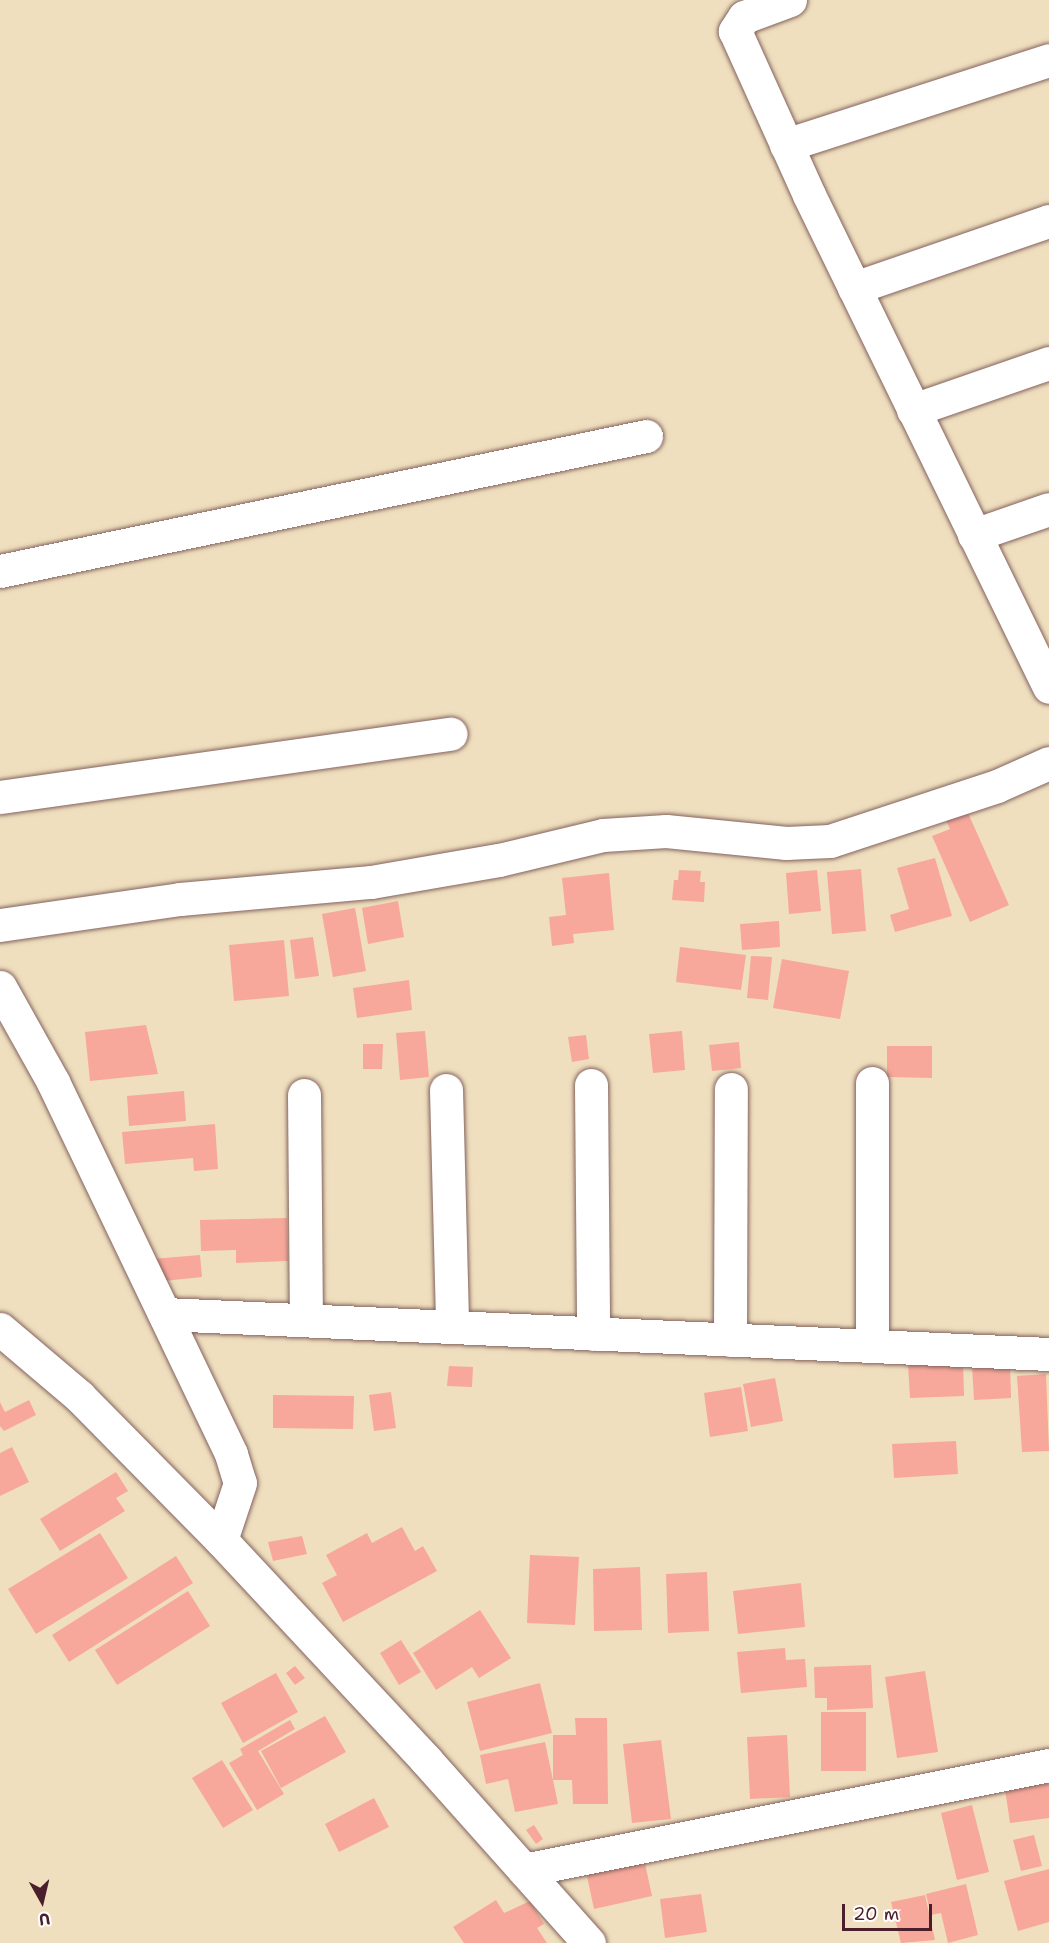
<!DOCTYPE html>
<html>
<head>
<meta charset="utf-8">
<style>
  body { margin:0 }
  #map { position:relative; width:1049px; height:1943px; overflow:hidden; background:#efdfbe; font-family:"Shantell Sans",sans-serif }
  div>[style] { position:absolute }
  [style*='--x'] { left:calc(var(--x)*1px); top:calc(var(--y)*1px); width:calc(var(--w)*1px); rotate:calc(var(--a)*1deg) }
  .building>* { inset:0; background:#f7a89a }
  .roads { filter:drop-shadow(0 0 2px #84625e) drop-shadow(0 0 2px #84625e) }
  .minor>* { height:33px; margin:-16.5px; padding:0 16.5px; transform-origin:16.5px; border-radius:16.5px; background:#fff }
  span { translate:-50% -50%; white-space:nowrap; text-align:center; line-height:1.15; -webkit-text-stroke:5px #fff; paint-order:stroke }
  .north { position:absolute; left:12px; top:1871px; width:60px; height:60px; -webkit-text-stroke:4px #fff; paint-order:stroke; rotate:172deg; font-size:16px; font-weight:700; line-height:24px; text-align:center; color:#4a1f2b }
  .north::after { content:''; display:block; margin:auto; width:21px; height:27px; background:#4a1f2b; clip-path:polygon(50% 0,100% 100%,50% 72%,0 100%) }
  .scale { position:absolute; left:842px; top:1904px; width:90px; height:27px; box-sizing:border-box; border:3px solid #4a1f2b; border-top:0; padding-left:8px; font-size:18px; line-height:21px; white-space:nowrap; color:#4a1f2b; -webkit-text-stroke:4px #fff; paint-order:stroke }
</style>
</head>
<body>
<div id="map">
  <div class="building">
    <i style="clip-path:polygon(964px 804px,1009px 905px,970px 922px,932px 836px,950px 829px,943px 814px)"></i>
    <i style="clip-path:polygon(935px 858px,952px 916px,895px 932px,890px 915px,909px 909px,897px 868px)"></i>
    <i style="clip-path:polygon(861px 869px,866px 931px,832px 934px,827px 872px)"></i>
    <i style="clip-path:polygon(679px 870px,701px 871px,700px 882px,705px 882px,704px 902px,672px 900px,674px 880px,678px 880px)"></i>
    <i style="clip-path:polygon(817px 870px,821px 911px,789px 914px,786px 873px)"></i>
    <i style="clip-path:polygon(609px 873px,614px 930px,573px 934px,574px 943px,552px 946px,549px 917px,566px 915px,562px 878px)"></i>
    <i style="clip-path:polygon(398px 901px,404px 937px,368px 944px,362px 908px)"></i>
    <i style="clip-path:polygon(355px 908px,366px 971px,333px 977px,322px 914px)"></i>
    <i style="clip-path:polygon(779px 921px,780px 947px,742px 950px,740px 924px)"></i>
    <i style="clip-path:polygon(313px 937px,319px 976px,295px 979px,290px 940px)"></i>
    <i style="clip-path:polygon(284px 940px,289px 996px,234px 1001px,229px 945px)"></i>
    <i style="clip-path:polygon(680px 947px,746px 955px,741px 990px,676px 982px)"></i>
    <i style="clip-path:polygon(751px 956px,772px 957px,768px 1000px,747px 998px)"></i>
    <i style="clip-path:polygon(782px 959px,849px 971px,840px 1019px,773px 1008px)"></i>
    <i style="clip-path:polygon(409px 980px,412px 1010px,357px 1018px,353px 988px)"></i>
    <i style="clip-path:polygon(146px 1025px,158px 1074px,90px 1081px,85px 1032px)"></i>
    <i style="clip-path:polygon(425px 1031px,429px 1077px,400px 1080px,396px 1033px)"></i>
    <i style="clip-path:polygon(682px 1031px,685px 1070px,653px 1073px,649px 1034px)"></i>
    <i style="clip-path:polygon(586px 1035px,589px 1059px,572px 1062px,568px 1037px)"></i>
    <i style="clip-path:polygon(739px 1042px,741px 1068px,712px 1071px,709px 1045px)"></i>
    <i style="clip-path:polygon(363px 1044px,383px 1044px,382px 1069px,363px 1069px)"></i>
    <i style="clip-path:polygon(887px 1046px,932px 1046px,932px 1078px,887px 1077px)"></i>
    <i style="clip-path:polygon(184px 1091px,186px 1121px,129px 1126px,127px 1096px)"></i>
    <i style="clip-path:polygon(215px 1124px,218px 1169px,194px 1171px,193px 1158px,125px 1164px,122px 1132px)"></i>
    <i style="clip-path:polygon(287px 1218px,288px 1261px,236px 1263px,236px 1250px,201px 1251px,200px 1220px)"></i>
    <i style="clip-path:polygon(200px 1255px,202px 1277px,154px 1282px,152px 1259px)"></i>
    <i style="clip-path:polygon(963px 1362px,964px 1396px,910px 1398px,908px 1364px)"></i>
    <i style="clip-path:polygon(1010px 1364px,1011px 1398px,974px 1400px,972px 1366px)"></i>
    <i style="clip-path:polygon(449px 1366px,473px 1367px,472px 1387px,447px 1386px)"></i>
    <i style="clip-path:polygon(1046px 1374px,1049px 1451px,1022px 1452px,1017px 1376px)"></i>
    <i style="clip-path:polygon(775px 1378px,783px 1421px,751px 1427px,743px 1384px)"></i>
    <i style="clip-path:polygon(741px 1387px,748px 1431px,710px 1437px,704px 1393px)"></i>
    <i style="clip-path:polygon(391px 1392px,396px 1428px,374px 1431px,369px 1395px)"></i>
    <i style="clip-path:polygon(273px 1395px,354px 1396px,353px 1429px,273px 1428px)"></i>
    <i style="clip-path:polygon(29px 1400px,36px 1415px,4px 1431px,0 1426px,0 1402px,5px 1412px)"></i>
    <i style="clip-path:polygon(956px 1441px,958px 1474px,894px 1478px,892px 1444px)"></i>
    <i style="clip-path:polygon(12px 1447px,29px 1482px,0 1496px,0 1453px)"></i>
    <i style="clip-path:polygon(116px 1472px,128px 1491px,116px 1498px,125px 1511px,60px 1551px,40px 1519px)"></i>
    <i style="clip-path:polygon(402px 1527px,415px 1551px,423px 1546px,437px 1571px,343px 1622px,322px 1583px,337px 1575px,326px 1555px,367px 1533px,372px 1543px)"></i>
    <i style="clip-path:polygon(100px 1533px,128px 1578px,36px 1634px,8px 1589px)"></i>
    <i style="clip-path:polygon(302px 1536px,307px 1554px,273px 1561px,268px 1542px)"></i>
    <i style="clip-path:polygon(530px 1555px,579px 1557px,575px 1625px,527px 1623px)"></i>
    <i style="clip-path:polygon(176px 1556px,193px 1583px,69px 1662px,52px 1635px)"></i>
    <i style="clip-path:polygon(640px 1567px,642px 1630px,594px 1631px,593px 1569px)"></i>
    <i style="clip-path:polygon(707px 1572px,709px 1631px,668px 1633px,666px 1574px)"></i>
    <i style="clip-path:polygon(801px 1583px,805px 1627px,738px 1634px,733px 1591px)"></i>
    <i style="clip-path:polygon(188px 1591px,210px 1626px,117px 1685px,95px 1650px)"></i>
    <i style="clip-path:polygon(480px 1610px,511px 1658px,479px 1678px,472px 1667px,436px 1690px,413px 1653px)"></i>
    <i style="clip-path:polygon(401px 1640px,421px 1672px,399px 1685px,380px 1653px)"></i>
    <i style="clip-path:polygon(785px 1648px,786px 1660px,805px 1659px,807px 1687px,741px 1693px,737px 1652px)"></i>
    <i style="clip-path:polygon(871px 1665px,873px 1708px,827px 1710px,827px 1698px,815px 1698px,814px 1667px)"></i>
    <i style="clip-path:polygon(295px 1666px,305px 1678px,295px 1685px,286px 1673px)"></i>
    <i style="clip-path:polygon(925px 1671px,938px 1752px,897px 1758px,885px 1677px)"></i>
    <i style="clip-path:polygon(276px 1673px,298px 1712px,243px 1743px,221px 1703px)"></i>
    <i style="clip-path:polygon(540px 1683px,552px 1733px,480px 1751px,467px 1702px)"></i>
    <i style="clip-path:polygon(821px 1712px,866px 1712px,866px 1771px,821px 1771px)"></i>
    <i style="clip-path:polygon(325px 1716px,346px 1752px,281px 1788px,261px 1751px)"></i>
    <i style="clip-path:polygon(575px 1718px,607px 1718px,608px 1804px,573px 1804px,572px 1780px,553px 1780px,553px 1735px,576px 1735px)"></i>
    <i style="clip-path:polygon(290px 1720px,295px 1729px,258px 1751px,284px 1794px,257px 1810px,229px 1763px,243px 1755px,240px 1749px)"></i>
    <i style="clip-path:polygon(787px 1735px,790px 1797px,750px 1799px,747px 1737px)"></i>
    <i style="clip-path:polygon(661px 1740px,671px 1819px,632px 1823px,623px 1744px)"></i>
    <i style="clip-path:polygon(545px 1742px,558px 1804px,515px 1812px,508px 1779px,486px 1784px,480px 1755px)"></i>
    <i style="clip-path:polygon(222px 1760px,253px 1810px,223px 1828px,192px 1778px)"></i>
    <i style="clip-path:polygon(1049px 1783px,1049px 1818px,1010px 1823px,1005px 1789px)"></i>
    <i style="clip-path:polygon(374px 1798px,389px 1827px,339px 1852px,325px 1824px)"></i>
    <i style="clip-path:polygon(972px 1805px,989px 1872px,957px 1880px,941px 1813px)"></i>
    <i style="clip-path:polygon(534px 1825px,543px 1839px,536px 1844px,526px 1830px)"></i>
    <i style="clip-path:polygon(1034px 1835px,1042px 1866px,1021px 1871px,1013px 1840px)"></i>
    <i style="clip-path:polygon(643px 1854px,652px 1896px,594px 1909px,585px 1867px)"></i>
    <i style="clip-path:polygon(1049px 1869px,1049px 1922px,1018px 1931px,1004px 1881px)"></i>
    <i style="clip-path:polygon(966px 1884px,978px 1935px,948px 1943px,941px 1913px,931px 1915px,926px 1894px)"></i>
    <i style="clip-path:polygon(701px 1894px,707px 1932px,665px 1938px,660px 1899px)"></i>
    <i style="clip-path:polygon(925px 1895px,935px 1940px,901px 1943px,891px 1902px)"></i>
    <i style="clip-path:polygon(496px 1900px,504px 1913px,530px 1901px,544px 1924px,537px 1928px,547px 1943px,464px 1943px,453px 1927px)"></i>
  </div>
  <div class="roads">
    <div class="minor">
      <i style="--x:790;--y:0;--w:49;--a:159.7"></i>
      <i style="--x:744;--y:17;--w:17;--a:123"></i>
      <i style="--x:735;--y:31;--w:180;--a:65.7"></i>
      <i style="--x:809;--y:195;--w:547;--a:64"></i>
      <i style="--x:786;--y:145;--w:276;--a:-17.9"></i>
      <i style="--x:854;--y:288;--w:206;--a:-19"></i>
      <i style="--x:913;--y:410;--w:144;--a:-19.1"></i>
      <i style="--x:974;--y:535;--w:79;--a:-19.1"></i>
      <i style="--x:0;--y:571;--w:660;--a:-11.8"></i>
      <i style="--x:0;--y:797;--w:455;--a:-8"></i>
      <i style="--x:0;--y:925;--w:182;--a:-8.2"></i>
      <i style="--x:180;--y:899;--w:192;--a:-5.1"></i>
      <i style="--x:371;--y:882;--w:130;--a:-9.8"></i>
      <i style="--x:499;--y:860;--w:107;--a:-13.5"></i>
      <i style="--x:603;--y:835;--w:63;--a:-3.6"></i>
      <i style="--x:666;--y:831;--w:121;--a:5.7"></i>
      <i style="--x:786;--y:843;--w:44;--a:-2.6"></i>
      <i style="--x:830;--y:841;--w:176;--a:-18.2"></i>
      <i style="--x:997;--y:786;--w:57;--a:-23.9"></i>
      <i style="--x:0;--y:987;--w:109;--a:60.8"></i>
      <i style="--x:53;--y:1082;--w:412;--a:64.4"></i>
      <i style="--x:231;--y:1454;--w:30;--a:73"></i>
      <i style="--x:240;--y:1483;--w:60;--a:108.4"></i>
      <i style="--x:591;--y:1085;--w:249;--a:89.5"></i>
      <i style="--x:446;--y:1090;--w:237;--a:88.5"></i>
      <i style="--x:304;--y:1095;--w:225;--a:89.5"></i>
      <i style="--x:165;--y:1314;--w:885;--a:2.59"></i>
      <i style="--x:0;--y:1329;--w:104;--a:40.3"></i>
      <i style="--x:79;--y:1396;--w:202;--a:45.4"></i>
      <i style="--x:221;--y:1540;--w:301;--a:47"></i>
      <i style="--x:426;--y:1760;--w:245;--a:48.3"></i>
      <i style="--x:730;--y:1340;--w:251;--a:-89.8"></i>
      <i style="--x:872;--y:1346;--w:263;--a:-90"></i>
      <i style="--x:524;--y:1870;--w:535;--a:-11.31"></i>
    </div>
  </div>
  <div class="north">U</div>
  <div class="scale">20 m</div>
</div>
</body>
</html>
